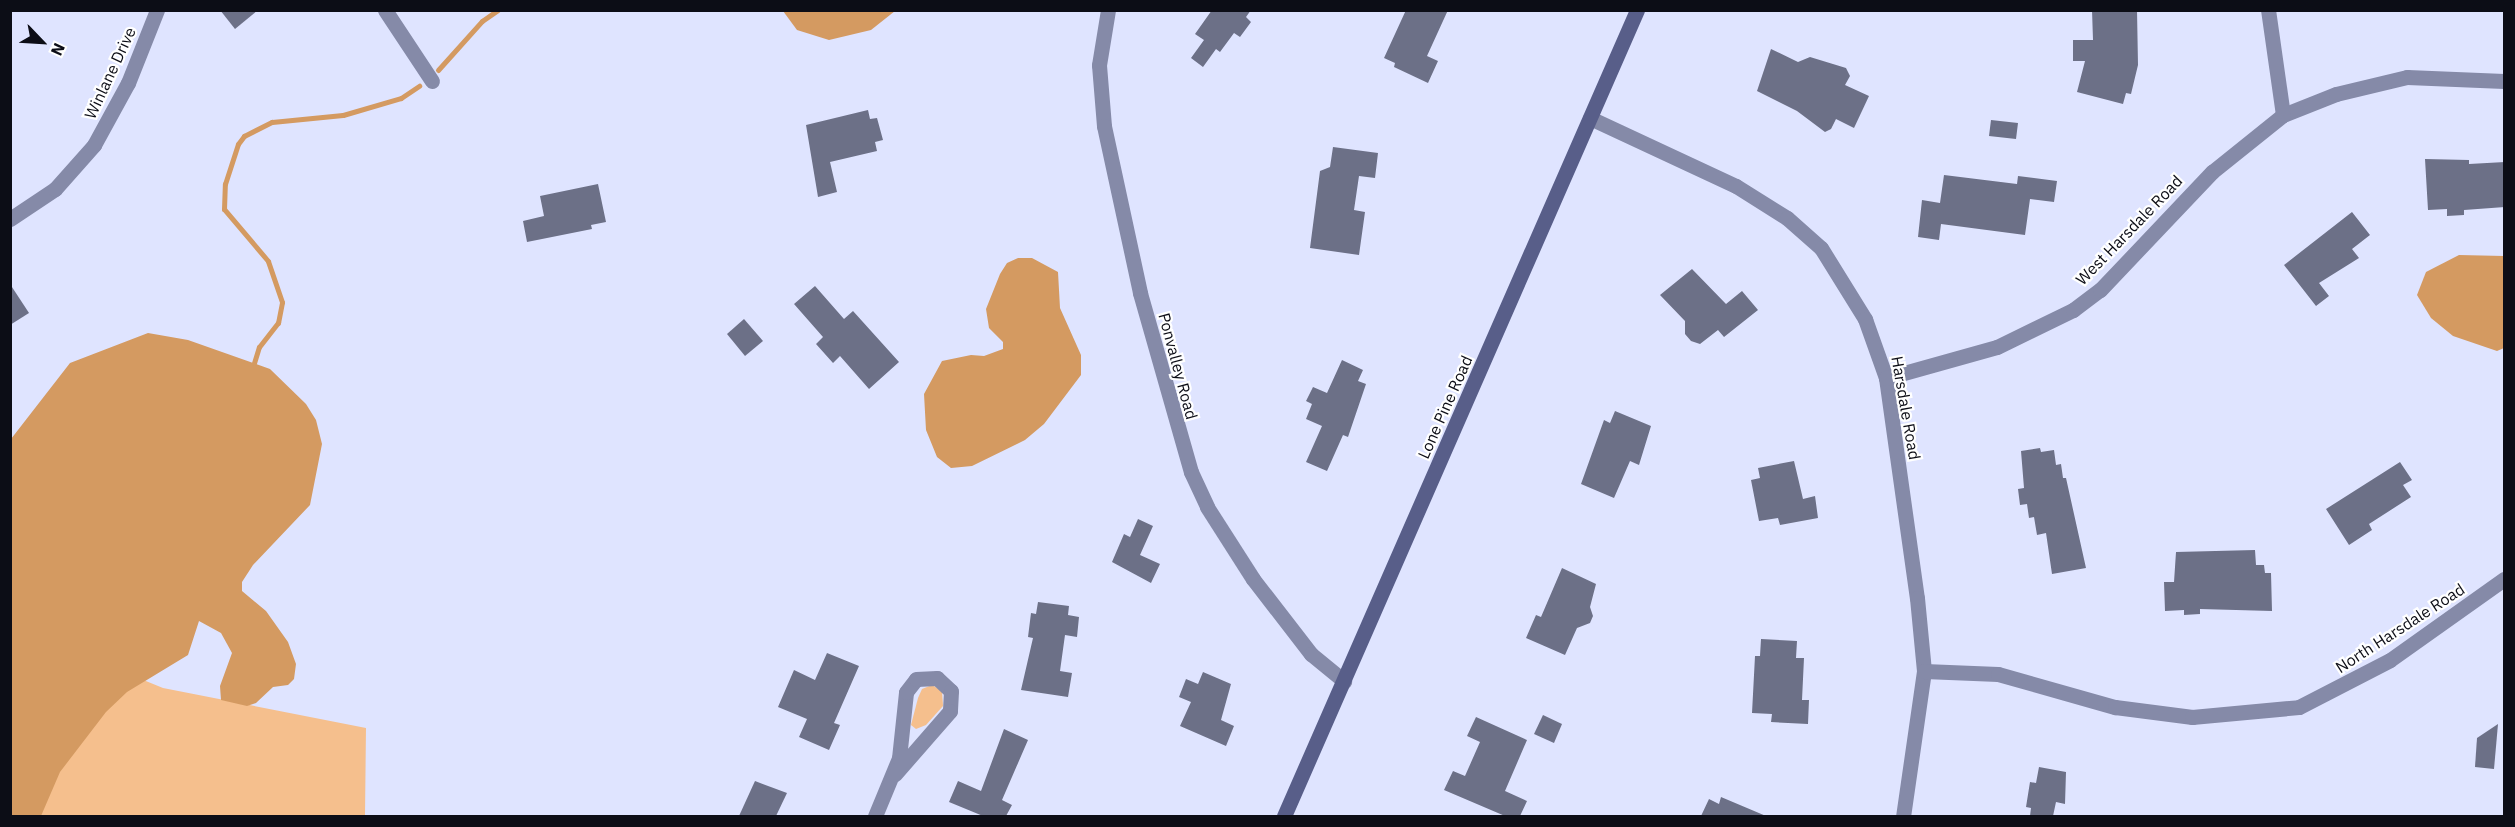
<!DOCTYPE html>
<html>
<head>
<meta charset="utf-8">
<style>
  body { margin:0 }
  #map { position:relative; width:2515px; height:827px; overflow:hidden; background:#dfe4ff; font-family:"IBM Plex Sans",sans-serif }
  div>[style] { position:absolute }
  [style*='--x'] { left:calc(var(--x)*1px); top:calc(var(--y)*1px); width:calc(var(--w)*1px); rotate:calc(var(--a)*1deg) }
  .green>* { inset:0; background:#f5bf8d }
  .water>* { inset:0; background:#d49a61 }
  .stream>* { height:5px; margin:-2.5px; padding:0 2.5px; transform-origin:2.5px; border-radius:2.5px; background:#d49a61 }
  .building>* { inset:0; background:#6c7087 }
  .street>* { height:15px; margin:-7.5px; padding:0 7.5px; transform-origin:7.5px; border-radius:7.5px; background:#858aa8 }
  .secondary>* { height:15px; margin:-7.5px; padding:0 7.5px; transform-origin:7.5px; border-radius:7.5px; background:#585e89 }
  span { translate:-50% -50%; white-space:nowrap; text-align:center; line-height:1.15; -webkit-text-stroke:4.5px #fff; paint-order:stroke }
  .street-label { font-size:16px; color:#0c0d16 }
  .frame { position:absolute; inset:0; border:12px solid #0c0d16; pointer-events:none }
  .north { position:absolute; left:12px; top:12px; width:60px; height:60px; -webkit-text-stroke:4px #fff; paint-order:stroke; rotate:115deg; font-size:16px; font-weight:700; line-height:24px; text-align:center; color:#0c0d16 }
  .north::after { content:''; display:block; margin:auto; width:21px; height:27px; background:#0c0d16; clip-path:polygon(50% 0,100% 100%,50% 72%,0 100%) }
</style>
</head>
<body>
<div id="map">
  <div class="green">
    <i style="clip-path:polygon(82px 655px,163px 688px,366px 728px,365px 816px,11px 816px,10px 803px)"></i>
    <i style="clip-path:polygon(932px 685px,942px 691px,943px 706px,926px 725px,916px 729px,911px 725px,918px 698px,922px 689px)"></i>
  </div>
  <div class="water">
    <i style="clip-path:polygon(783px 11px,783px 10px,895px 11px,871px 30px,829px 40px,797px 30px)"></i>
    <i style="clip-path:polygon(2459px 255px,2504px 256px,2504px 348px,2497px 351px,2453px 336px,2431px 318px,2417px 295px,2426px 272px)"></i>
    <i style="clip-path:polygon(1018px 258px,1032px 258px,1058px 272px,1060px 308px,1081px 355px,1081px 375px,1044px 424px,1025px 440px,972px 466px,951px 468px,937px 457px,926px 430px,924px 394px,942px 361px,971px 355px,984px 356px,1003px 349px,1003px 342px,989px 328px,986px 309px,1000px 274px,1007px 263px)"></i>
    <i style="clip-path:polygon(148px 333px,188px 340px,270px 369px,306px 404px,316px 420px,322px 444px,310px 505px,253px 565px,242px 582px,242px 591px,266px 611px,288px 642px,296px 664px,294px 679px,288px 685px,273px 687px,256px 703px,247px 706px,221px 700px,220px 686px,232px 653px,221px 633px,199px 621px,188px 655px,127px 692px,106px 712px,60px 772px,41px 816px,11px 816px,11px 439px,70px 363px)"></i>
  </div>
  <div class="stream">
    <i style="--x:438;--y:70;--w:66;--a:-48.1"></i>
    <i style="--x:482;--y:21;--w:19;--a:-35"></i>
    <i style="--x:254;--y:363;--w:17;--a:-73"></i>
    <i style="--x:259;--y:347;--w:31;--a:-52"></i>
    <i style="--x:278;--y:323;--w:21;--a:-79"></i>
    <i style="--x:282;--y:302;--w:43;--a:-108.9"></i>
    <i style="--x:268;--y:261;--w:68;--a:-130.2"></i>
    <i style="--x:224;--y:209;--w:25;--a:-88"></i>
    <i style="--x:225;--y:184;--w:42;--a:-72"></i>
    <i style="--x:238;--y:144;--w:10;--a:-53"></i>
    <i style="--x:244;--y:136;--w:31;--a:-27"></i>
    <i style="--x:272;--y:122;--w:71;--a:-5.6"></i>
    <i style="--x:343;--y:115;--w:60;--a:-16.3"></i>
    <i style="--x:401;--y:98;--w:22;--a:-34"></i>
  </div>
  <div class="building">
    <i style="clip-path:polygon(220px 10px,258px 10px,235px 29px)"></i>
    <i style="clip-path:polygon(1212px 10px,1251px 10px,1246px 17px,1251px 22px,1240px 37px,1234px 33px,1220px 52px,1216px 49px,1203px 67px,1191px 58px,1204px 40px,1195px 34px)"></i>
    <i style="clip-path:polygon(1406px 10px,1448px 10px,1427px 56px,1438px 61px,1428px 83px,1394px 67px,1395px 63px,1384px 58px)"></i>
    <i style="clip-path:polygon(2092px 10px,2137px 10px,2138px 65px,2131px 94px,2126px 93px,2123px 104px,2077px 92px,2085px 61px,2073px 61px,2073px 40px,2093px 40px)"></i>
    <i style="clip-path:polygon(1771px 49px,1798px 62px,1810px 57px,1846px 68px,1850px 76px,1845px 85px,1869px 96px,1854px 128px,1836px 119px,1831px 129px,1825px 132px,1797px 111px,1757px 91px)"></i>
    <i style="clip-path:polygon(868px 110px,870px 119px,877px 118px,883px 140px,875px 142px,877px 151px,830px 162px,837px 192px,818px 197px,806px 125px)"></i>
    <i style="clip-path:polygon(1991px 120px,2018px 123px,2016px 139px,1989px 136px)"></i>
    <i style="clip-path:polygon(1333px 147px,1378px 153px,1375px 178px,1359px 176px,1354px 210px,1365px 212px,1359px 255px,1310px 248px,1320px 171px,1330px 167px)"></i>
    <i style="clip-path:polygon(2425px 159px,2469px 160px,2469px 164px,2505px 162px,2505px 207px,2464px 210px,2464px 215px,2447px 216px,2447px 209px,2428px 210px)"></i>
    <i style="clip-path:polygon(1944px 175px,2017px 184px,2018px 176px,2057px 181px,2054px 202px,2030px 199px,2025px 235px,1941px 224px,1939px 240px,1918px 237px,1922px 200px,1940px 203px)"></i>
    <i style="clip-path:polygon(598px 184px,606px 222px,591px 225px,592px 229px,527px 242px,523px 221px,544px 216px,540px 196px)"></i>
    <i style="clip-path:polygon(2352px 212px,2370px 235px,2352px 249px,2359px 258px,2319px 283px,2329px 296px,2316px 306px,2284px 265px)"></i>
    <i style="clip-path:polygon(1692px 269px,1726px 304px,1742px 291px,1758px 310px,1724px 337px,1718px 330px,1700px 344px,1691px 341px,1685px 334px,1685px 321px,1660px 295px)"></i>
    <i style="clip-path:polygon(10px 284px,29px 313px,10px 325px)"></i>
    <i style="clip-path:polygon(815px 286px,844px 319px,853px 311px,899px 362px,869px 389px,840px 356px,833px 363px,816px 344px,823px 337px,794px 304px)"></i>
    <i style="clip-path:polygon(744px 319px,763px 341px,745px 356px,727px 334px)"></i>
    <i style="clip-path:polygon(1342px 360px,1363px 370px,1358px 381px,1366px 384px,1348px 437px,1343px 435px,1327px 471px,1306px 462px,1322px 426px,1306px 419px,1312px 404px,1306px 401px,1313px 387px,1327px 393px)"></i>
    <i style="clip-path:polygon(1615px 411px,1651px 426px,1639px 465px,1630px 461px,1614px 498px,1581px 484px,1604px 420px,1610px 423px)"></i>
    <i style="clip-path:polygon(2040px 448px,2041px 452px,2054px 450px,2056px 465px,2061px 464px,2063px 478px,2066px 478px,2086px 568px,2052px 574px,2046px 533px,2037px 535px,2034px 517px,2029px 518px,2027px 504px,2020px 505px,2018px 489px,2024px 488px,2021px 451px)"></i>
    <i style="clip-path:polygon(1794px 461px,1803px 499px,1815px 496px,1818px 518px,1780px 525px,1778px 518px,1759px 521px,1751px 480px,1760px 478px,1758px 468px)"></i>
    <i style="clip-path:polygon(2400px 462px,2412px 480px,2403px 485px,2411px 497px,2369px 524px,2372px 530px,2349px 545px,2326px 509px)"></i>
    <i style="clip-path:polygon(1138px 519px,1153px 526px,1140px 555px,1160px 564px,1151px 583px,1112px 562px,1124px 534px,1130px 537px)"></i>
    <i style="clip-path:polygon(2255px 550px,2256px 565px,2264px 565px,2265px 573px,2271px 573px,2272px 611px,2200px 609px,2200px 614px,2184px 615px,2184px 610px,2165px 611px,2164px 582px,2174px 582px,2176px 552px)"></i>
    <i style="clip-path:polygon(1562px 568px,1596px 584px,1590px 607px,1593px 616px,1590px 623px,1577px 628px,1565px 655px,1526px 638px,1536px 615px,1541px 617px)"></i>
    <i style="clip-path:polygon(1038px 602px,1069px 606px,1068px 615px,1079px 617px,1077px 637px,1065px 635px,1060px 671px,1072px 673px,1068px 697px,1021px 690px,1033px 638px,1028px 637px,1031px 613px,1036px 614px)"></i>
    <i style="clip-path:polygon(1761px 639px,1797px 641px,1796px 658px,1804px 658px,1802px 700px,1809px 700px,1808px 724px,1771px 722px,1772px 714px,1752px 713px,1755px 656px,1760px 656px)"></i>
    <i style="clip-path:polygon(827px 653px,859px 666px,834px 723px,840px 725px,829px 750px,799px 737px,807px 719px,778px 707px,794px 670px,815px 680px)"></i>
    <i style="clip-path:polygon(1203px 672px,1231px 684px,1221px 720px,1234px 726px,1226px 746px,1180px 726px,1191px 702px,1179px 697px,1186px 679px,1198px 684px)"></i>
    <i style="clip-path:polygon(1543px 715px,1562px 724px,1554px 743px,1534px 734px)"></i>
    <i style="clip-path:polygon(1476px 717px,1527px 740px,1505px 791px,1527px 801px,1520px 816px,1505px 816px,1444px 790px,1453px 771px,1465px 776px,1480px 742px,1467px 736px)"></i>
    <i style="clip-path:polygon(2498px 724px,2494px 769px,2475px 767px,2477px 738px)"></i>
    <i style="clip-path:polygon(1004px 729px,1028px 740px,1002px 800px,1012px 805px,1006px 816px,983px 816px,949px 802px,958px 781px,981px 791px)"></i>
    <i style="clip-path:polygon(2039px 767px,2066px 772px,2065px 804px,2056px 802px,2053px 816px,2030px 816px,2031px 808px,2026px 807px,2030px 782px,2036px 783px)"></i>
    <i style="clip-path:polygon(755px 781px,787px 793px,776px 816px,739px 816px)"></i>
    <i style="clip-path:polygon(1721px 797px,1766px 816px,1701px 816px,1709px 799px,1719px 804px)"></i>
  </div>
  <div class="street">
    <i style="--x:385;--y:10;--w:85;--a:56.5"></i>
    <i style="--x:1108;--y:10;--w:56;--a:99.3"></i>
    <i style="--x:1099;--y:65;--w:61;--a:85.3"></i>
    <i style="--x:1104;--y:126;--w:171;--a:77.8"></i>
    <i style="--x:1140;--y:293;--w:186;--a:74.1"></i>
    <i style="--x:1191;--y:472;--w:38;--a:65"></i>
    <i style="--x:1207;--y:507;--w:85;--a:57.4"></i>
    <i style="--x:1253;--y:579;--w:95;--a:52.3"></i>
    <i style="--x:1311;--y:654;--w:43;--a:39.3"></i>
    <i style="--x:2283;--y:115;--w:57;--a:-21.6"></i>
    <i style="--x:2336;--y:94;--w:73;--a:-13.5"></i>
    <i style="--x:2407;--y:77;--w:97;--a:2.4"></i>
    <i style="--x:1590;--y:118;--w:161;--a:25"></i>
    <i style="--x:1736;--y:186;--w:60;--a:32.1"></i>
    <i style="--x:1787;--y:218;--w:45;--a:41.4"></i>
    <i style="--x:1821;--y:248;--w:84;--a:58.2"></i>
    <i style="--x:1865;--y:319;--w:63;--a:70.4"></i>
    <i style="--x:1886;--y:378;--w:222;--a:82"></i>
    <i style="--x:1917;--y:598;--w:73;--a:84.5"></i>
    <i style="--x:1924;--y:671;--w:147;--a:98.2"></i>
    <i style="--x:10;--y:219;--w:54;--a:-33.7"></i>
    <i style="--x:55;--y:189;--w:59;--a:-48.4"></i>
    <i style="--x:94;--y:145;--w:71;--a:-61.3"></i>
    <i style="--x:128;--y:83;--w:79;--a:-68.3"></i>
    <i style="--x:1886;--y:378;--w:115;--a:-15.6"></i>
    <i style="--x:1997;--y:347;--w:85;--a:-26"></i>
    <i style="--x:2073;--y:310;--w:34;--a:-37"></i>
    <i style="--x:2100;--y:290;--w:163;--a:-46.5"></i>
    <i style="--x:2212;--y:172;--w:91;--a:-38.8"></i>
    <i style="--x:2283;--y:115;--w:106;--a:-98.1"></i>
    <i style="--x:1924;--y:671;--w:74;--a:2.3"></i>
    <i style="--x:1998;--y:674;--w:122;--a:15.8"></i>
    <i style="--x:2115;--y:707;--w:78;--a:7.4"></i>
    <i style="--x:2192;--y:717;--w:107;--a:-5.3"></i>
    <i style="--x:2299;--y:707;--w:102;--a:-27.3"></i>
    <i style="--x:2390;--y:660;--w:140;--a:-35.4"></i>
    <i style="--x:875;--y:816;--w:63;--a:-67.5"></i>
    <i style="--x:899;--y:758;--w:66;--a:-83.9"></i>
    <i style="--x:906;--y:692;--w:16;--a:-52"></i>
    <i style="--x:916;--y:679;--w:21;--a:-3"></i>
    <i style="--x:937;--y:678;--w:19;--a:43"></i>
    <i style="--x:951;--y:691;--w:20;--a:93"></i>
    <i style="--x:950;--y:711;--w:84;--a:131.1"></i>
  </div>
  <div class="secondary">
    <i style="--x:1284;--y:816;--w:880;--a:-66.35"></i>
  </div>
  <div class="street-label">
    <span style="left:110px;top:73px;rotate:-65deg">Winlane Drive</span>
    <span style="left:2129px;top:230px;rotate:-46deg">West Harsdale Road</span>
    <span style="left:1178px;top:366px;rotate:75deg">Ponvalley Road</span>
    <span style="left:1445px;top:407px;rotate:-66deg">Lone Pine Road</span>
    <span style="left:1906px;top:408px;rotate:80deg">Harsdale Road</span>
    <span style="left:2400px;top:628px;rotate:-33deg">North Harsdale Road</span>
  </div>
  <div class="frame"></div>
  <div class="north">N</div>
</div>
</body>
</html>
